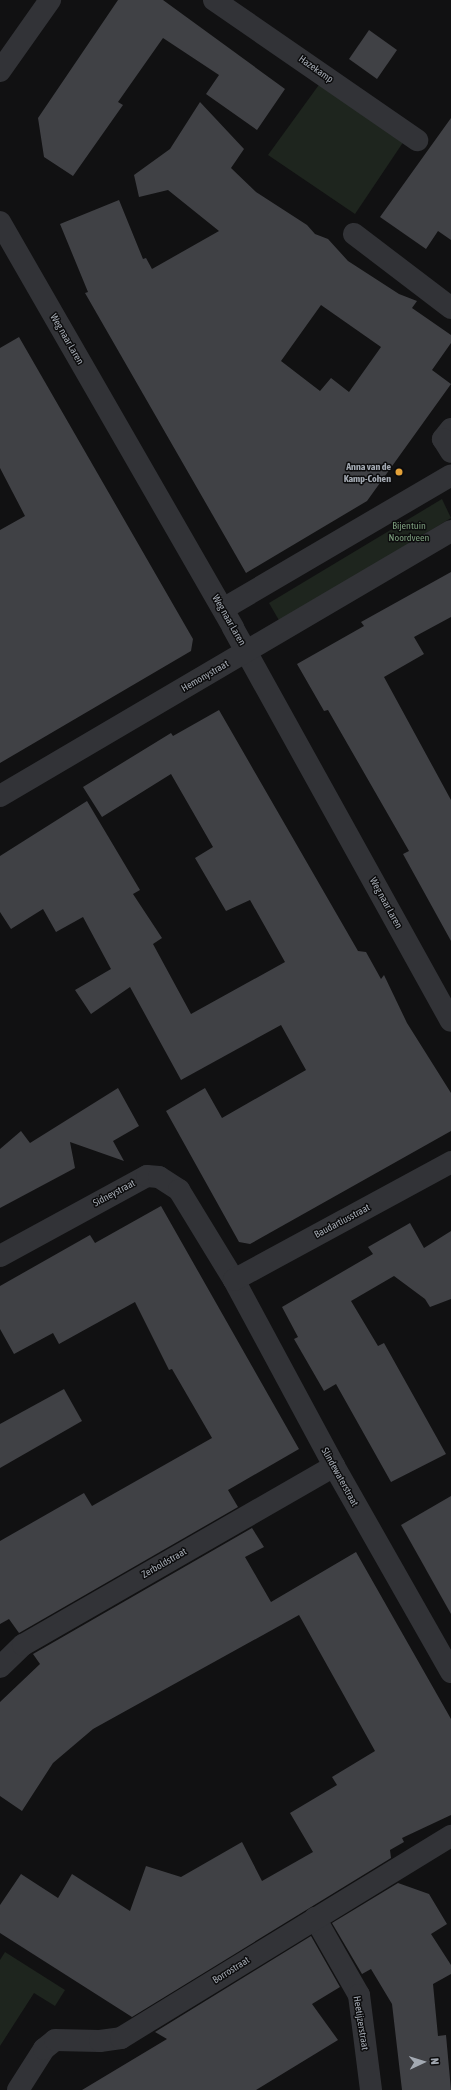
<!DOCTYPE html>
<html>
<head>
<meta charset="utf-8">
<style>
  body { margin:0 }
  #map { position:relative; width:451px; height:2090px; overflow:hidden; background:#111112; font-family:"Asap Condensed",sans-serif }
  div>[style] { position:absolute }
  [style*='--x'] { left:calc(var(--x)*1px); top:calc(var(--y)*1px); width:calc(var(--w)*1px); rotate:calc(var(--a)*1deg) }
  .green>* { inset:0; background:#1e251e }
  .building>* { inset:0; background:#404145 }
  .minor>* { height:22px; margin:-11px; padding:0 11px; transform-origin:11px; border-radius:11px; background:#323337 }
  .dots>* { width:11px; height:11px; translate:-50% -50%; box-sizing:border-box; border:2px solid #0c0c0d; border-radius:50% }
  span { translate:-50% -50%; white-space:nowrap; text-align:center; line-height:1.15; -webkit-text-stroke:3px #0c0c0d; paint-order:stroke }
  .street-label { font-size:10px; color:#a3a9b2 }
  .poi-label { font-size:10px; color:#a3a9b2; font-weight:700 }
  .right { translate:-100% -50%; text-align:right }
  .park-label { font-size:10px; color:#7b9c7c }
  .north { position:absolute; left:403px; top:2042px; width:40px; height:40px; -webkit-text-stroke:3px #0c0c0d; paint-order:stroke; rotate:86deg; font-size:11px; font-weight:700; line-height:16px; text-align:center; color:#a3a9b2 }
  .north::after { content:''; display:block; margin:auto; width:14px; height:18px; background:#a3a9b2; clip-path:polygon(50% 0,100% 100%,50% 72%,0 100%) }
</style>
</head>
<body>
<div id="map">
  <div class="green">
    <i style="clip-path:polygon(321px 82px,406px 138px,355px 214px,268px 155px)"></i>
    <i style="clip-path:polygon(442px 499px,451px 518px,280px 622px,269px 603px)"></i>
    <i style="clip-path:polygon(5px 1952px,65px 1990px,55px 2006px,34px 1993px,0 2046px,0 1960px)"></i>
  </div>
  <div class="building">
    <i style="clip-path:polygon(118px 0,163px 0,285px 89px,257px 130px,206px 94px,219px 75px,163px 38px,118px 102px,123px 105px,73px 176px,44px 157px,38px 118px)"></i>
    <i style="clip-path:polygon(369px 30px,397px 50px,377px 79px,349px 59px)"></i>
    <i style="clip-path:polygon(evenodd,200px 102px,244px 149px,231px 168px,256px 192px,307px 225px,315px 234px,328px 239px,348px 261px,399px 294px,417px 301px,412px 308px,451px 335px,451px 343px,432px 370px,451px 384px,367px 501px,246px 573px,85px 293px,88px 292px,60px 224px,119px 200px,143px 259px,146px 258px,152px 269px,219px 231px,168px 190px,139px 197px,134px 175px,170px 149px,200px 102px,321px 305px,381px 347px,349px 392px,331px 378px,320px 391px,281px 361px,321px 305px)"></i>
    <i style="clip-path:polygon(451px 118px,451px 240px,438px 231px,426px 249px,380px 217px)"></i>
    <i style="clip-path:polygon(19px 337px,193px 639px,191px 651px,0 763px,0 530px,25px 516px,0 468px,0 348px)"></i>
    <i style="clip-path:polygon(451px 572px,451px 617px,414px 637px,424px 654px,384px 677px,451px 800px,451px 941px,403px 854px,409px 851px,328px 710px,324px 711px,297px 664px,364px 626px,361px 622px)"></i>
    <i style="clip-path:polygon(219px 710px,358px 951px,366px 952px,381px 979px,384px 975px,407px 1023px,451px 1093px,451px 1131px,250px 1244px,239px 1242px,166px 1111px,205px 1088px,222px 1118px,306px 1070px,281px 1025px,181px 1080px,130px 987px,91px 1014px,75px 990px,111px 969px,83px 917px,56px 932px,43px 909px,11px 929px,0 912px,0 856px,87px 801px,140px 890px,133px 894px,162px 938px,153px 944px,191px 1014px,285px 962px,250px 900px,226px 911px,195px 858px,213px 847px,171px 774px,102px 817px,83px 787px,171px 733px,173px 736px)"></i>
    <i style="clip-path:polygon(118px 1088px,139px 1126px,113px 1141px,124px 1161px,70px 1142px,75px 1168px,0 1208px,0 1149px,21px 1131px,30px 1143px)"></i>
    <i style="clip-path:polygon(161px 1206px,299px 1449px,228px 1490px,238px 1507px,19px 1633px,9px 1619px,0 1624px,0 1541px,84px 1493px,92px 1506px,212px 1438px,172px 1369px,169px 1370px,135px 1302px,59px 1344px,53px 1333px,14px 1354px,0 1329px,0 1286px,90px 1235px,95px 1243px)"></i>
    <i style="clip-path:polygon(410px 1223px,424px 1248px,451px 1231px,451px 1299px,430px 1307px,425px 1299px,394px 1276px,351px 1301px,378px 1346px,384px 1343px,446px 1454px,391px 1482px,336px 1384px,324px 1391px,294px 1339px,298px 1337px,282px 1307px,373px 1254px,368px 1247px)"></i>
    <i style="clip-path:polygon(64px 1389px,82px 1421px,0 1468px,0 1424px)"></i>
    <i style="clip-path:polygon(451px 1496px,451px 1614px,401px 1525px)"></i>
    <i style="clip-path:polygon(252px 1528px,264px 1547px,245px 1557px,271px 1602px,356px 1552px,451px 1719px,451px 1815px,402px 1838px,404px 1842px,390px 1850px,391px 1858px,132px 2017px,0 1933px,0 1905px,21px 1874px,58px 1898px,72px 1874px,130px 1911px,146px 1866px,181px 1877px,242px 1842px,262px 1881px,313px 1852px,290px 1813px,337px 1785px,332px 1777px,375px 1751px,299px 1615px,93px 1729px,53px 1763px,22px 1811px,0 1796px,0 1702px,40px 1664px,33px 1654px)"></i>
    <i style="clip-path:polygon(398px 1883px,429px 1894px,447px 1924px,431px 1934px,451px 1965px,451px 1974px,433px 1984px,438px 2036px,446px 2035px,451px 2090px,402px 2090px,392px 2004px,371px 1969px,362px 1974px,332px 1923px)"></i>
    <i style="clip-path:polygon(311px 1936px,340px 1987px,312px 2004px,338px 2040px,256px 2090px,82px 2090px,167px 2039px,155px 2032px)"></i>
  </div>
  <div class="minor">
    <i style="--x:214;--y:0;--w:247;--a:34.6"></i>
    <i style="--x:0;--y:71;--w:87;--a:-54.8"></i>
    <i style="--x:0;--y:222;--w:468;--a:60.1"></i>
    <i style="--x:233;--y:628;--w:449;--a:61"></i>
    <i style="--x:354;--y:234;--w:122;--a:37.3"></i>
    <i style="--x:451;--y:429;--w:13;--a:129"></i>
    <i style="--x:443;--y:439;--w:15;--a:58"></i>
    <i style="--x:223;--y:609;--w:264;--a:-30.4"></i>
    <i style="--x:0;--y:796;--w:523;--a:-30.44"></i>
    <i style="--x:0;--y:1256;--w:167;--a:-28.6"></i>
    <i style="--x:147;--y:1176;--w:12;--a:5"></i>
    <i style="--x:159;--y:1177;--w:24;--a:33"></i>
    <i style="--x:179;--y:1190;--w:105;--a:58.6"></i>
    <i style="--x:234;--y:1280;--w:211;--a:61.7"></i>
    <i style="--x:334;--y:1466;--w:237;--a:60.4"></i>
    <i style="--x:234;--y:1280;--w:247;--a:-28.5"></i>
    <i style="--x:0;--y:1667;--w:32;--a:-44"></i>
    <i style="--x:23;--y:1645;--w:359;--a:-29.9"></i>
    <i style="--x:315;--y:1918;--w:89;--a:60.3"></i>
    <i style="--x:359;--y:1995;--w:96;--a:82.8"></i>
    <i style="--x:18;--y:2090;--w:49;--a:-57.6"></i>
    <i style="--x:44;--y:2049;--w:14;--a:-39"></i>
    <i style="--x:55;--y:2040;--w:45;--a:1.3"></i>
    <i style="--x:100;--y:2041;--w:21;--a:-8"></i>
    <i style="--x:121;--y:2038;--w:387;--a:-31.5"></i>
  </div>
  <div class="dots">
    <i style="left:399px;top:472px;background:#e3a139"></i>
  </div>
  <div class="street-label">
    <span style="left:316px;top:69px;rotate:35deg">Hazekamp</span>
    <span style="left:67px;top:339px;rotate:60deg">Weg naar Laren</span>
    <span style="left:229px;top:620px;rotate:60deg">Weg naar Laren</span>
    <span style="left:205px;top:676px;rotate:-30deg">Hemonystraat</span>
    <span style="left:386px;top:903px;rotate:61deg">Weg naar Laren</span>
    <span style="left:114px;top:1193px;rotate:-28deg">Sidneystraat</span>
    <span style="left:342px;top:1221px;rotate:-28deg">Baudartiusstraat</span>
    <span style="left:340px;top:1477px;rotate:61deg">Slindewaterstraat</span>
    <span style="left:164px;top:1563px;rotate:-30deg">Zerboldstraat</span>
    <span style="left:231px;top:1970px;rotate:-32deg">Borrostraat</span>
    <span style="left:361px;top:2023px;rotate:81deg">Heetijzerstraat</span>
  </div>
  <div class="poi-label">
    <span class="right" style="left:391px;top:472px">Anna van de<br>Kamp-Cohen</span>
  </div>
  <div class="park-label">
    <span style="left:409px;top:531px">Bijentuin<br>Noordveen</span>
  </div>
  <div class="north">N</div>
</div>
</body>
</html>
